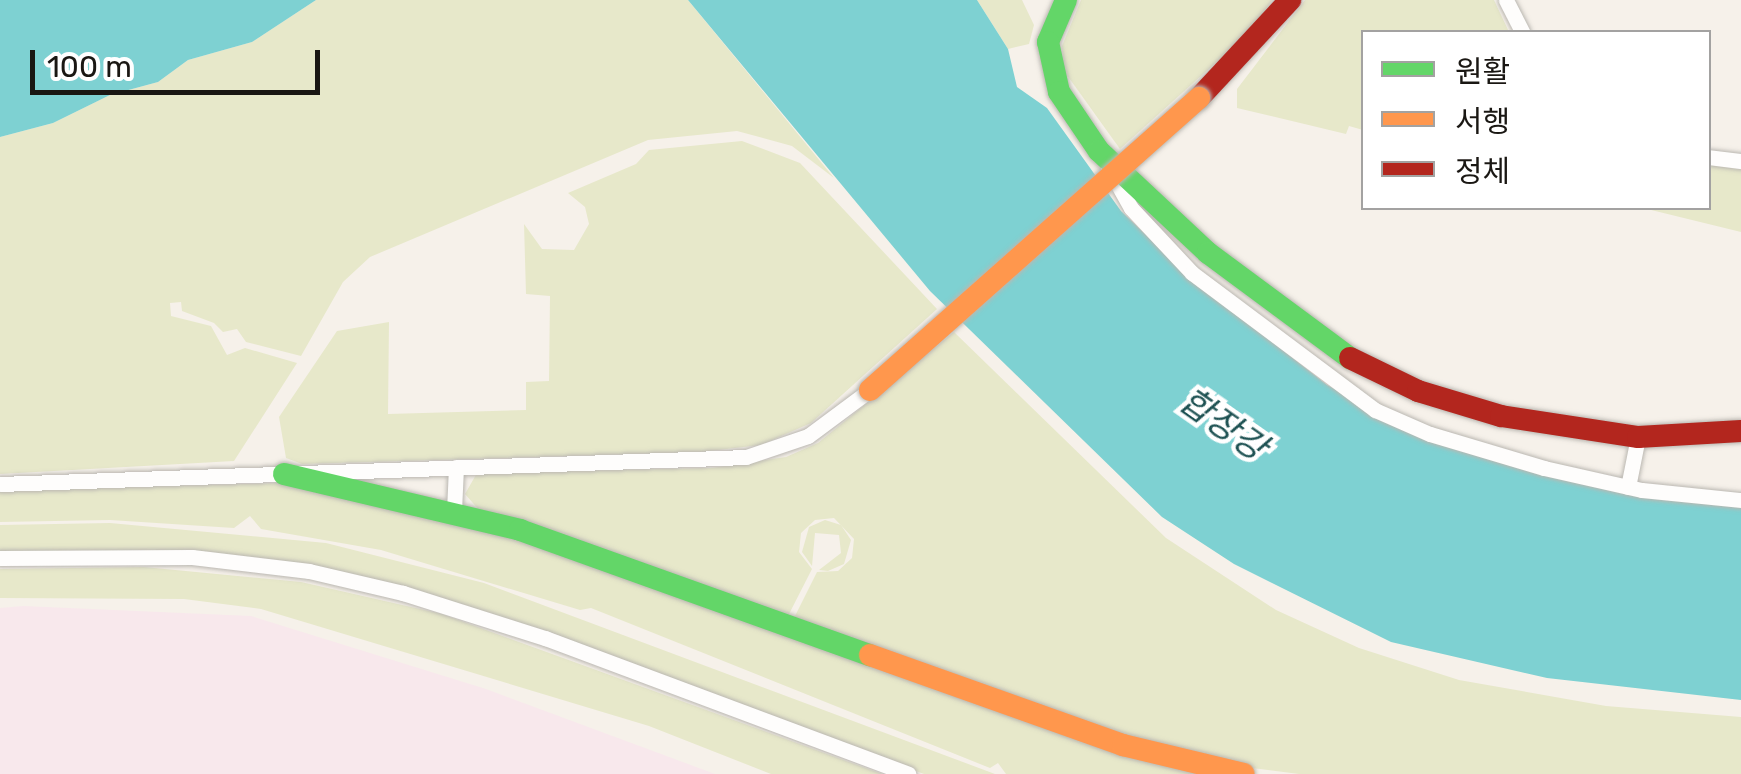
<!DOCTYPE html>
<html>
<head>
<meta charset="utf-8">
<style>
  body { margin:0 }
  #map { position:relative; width:1741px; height:774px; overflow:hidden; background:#f6f1ea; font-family:Rubik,"Noto Sans KR",sans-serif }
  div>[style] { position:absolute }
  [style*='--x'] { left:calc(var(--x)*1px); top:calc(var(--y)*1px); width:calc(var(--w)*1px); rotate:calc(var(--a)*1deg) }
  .education>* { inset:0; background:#f8e8ec }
  .green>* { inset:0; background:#e7e8ca }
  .water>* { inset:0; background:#7ed1d2 }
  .roads { filter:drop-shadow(0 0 2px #bab7b1) drop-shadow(0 0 2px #bab7b1) }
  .street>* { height:15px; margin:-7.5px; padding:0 7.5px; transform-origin:7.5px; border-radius:7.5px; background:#fefdfc }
  .fast>* { height:22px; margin:-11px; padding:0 11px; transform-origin:11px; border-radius:11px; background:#63d668 }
  .slow>* { height:22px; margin:-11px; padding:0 11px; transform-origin:11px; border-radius:11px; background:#ff974d }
  .jam>* { height:22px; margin:-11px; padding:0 11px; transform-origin:11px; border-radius:11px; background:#b3261e }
  .bridges { filter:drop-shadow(0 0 2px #bab7b1) drop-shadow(0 0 2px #bab7b1) }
  .slow-bridge>* { height:22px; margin:-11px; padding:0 11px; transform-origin:11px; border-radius:11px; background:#ff974d }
  span { translate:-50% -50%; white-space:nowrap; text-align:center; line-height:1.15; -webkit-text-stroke:9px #fff; paint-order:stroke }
  .water-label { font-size:35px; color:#1d5152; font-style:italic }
  .legend { position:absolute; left:1361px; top:30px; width:350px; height:180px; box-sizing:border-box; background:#fff; border:2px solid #a3a2a1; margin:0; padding:12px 18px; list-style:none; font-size:30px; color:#1a1713 }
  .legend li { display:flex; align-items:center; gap:20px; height:50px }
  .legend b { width:50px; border:2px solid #a3a2a1 }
  .scale { position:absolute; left:30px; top:50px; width:290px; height:45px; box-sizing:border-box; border:5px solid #1a1713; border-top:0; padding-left:12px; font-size:30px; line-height:35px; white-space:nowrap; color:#1a1713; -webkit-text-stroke:8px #fff; paint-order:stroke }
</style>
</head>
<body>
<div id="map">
  <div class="education">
    <i style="clip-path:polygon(23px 606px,251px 616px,486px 689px,715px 774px,0 774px,0 608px)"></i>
  </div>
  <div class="green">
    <i style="clip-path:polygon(316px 0,688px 0,834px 178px,792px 146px,737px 131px,648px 140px,370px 257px,343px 282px,301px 356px,246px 342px,237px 329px,223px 332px,214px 323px,182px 311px,181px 302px,170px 303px,171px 316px,211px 326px,227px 355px,245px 348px,297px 363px,234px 461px,0 474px,0 137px,53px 123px,110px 95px,158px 82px,188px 60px,252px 42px)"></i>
    <i style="clip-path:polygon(977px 0,1022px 0,1034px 25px,1029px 44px,1008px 49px)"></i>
    <i style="clip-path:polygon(1081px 0,1272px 0,1253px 29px,1120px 149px,1064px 71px,1062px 46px)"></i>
    <i style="clip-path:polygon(1305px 0,1494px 0,1509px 32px,1364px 32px,1363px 130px,1349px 126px,1346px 134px,1237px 108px,1237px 89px)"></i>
    <i style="clip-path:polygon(742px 141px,800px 163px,937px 309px,811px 423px,761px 445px,700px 452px,302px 464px,286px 458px,279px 417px,337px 331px,389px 322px,388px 414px,526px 410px,526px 382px,549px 381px,550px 296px,526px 294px,524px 224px,542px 249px,574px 250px,589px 224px,585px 207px,568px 193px,636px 164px,649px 150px)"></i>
    <i style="clip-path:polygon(1709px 163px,1741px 165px,1741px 232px,1643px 208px,1708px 208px)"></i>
    <i style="clip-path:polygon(954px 332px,1166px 538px,1276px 610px,1359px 648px,1459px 680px,1606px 706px,1741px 717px,1741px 774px,1299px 774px,1244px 767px,1123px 736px,793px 620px,817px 572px,838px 571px,852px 558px,854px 539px,834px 518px,815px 520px,801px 533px,799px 552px,812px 569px,787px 618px,480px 511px,465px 494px,477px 473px,712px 468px,786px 457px,818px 443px)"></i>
    <i style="clip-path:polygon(284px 483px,520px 535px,1216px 774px,1006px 774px,998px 763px,990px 768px,591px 608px,580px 610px,381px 550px,261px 529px,250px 516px,234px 528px,110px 520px,0 522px,0 490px)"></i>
    <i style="clip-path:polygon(825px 520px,841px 525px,851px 540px,844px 564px,828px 571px,819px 570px,841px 553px,839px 535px,815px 533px,812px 566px,802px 552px,809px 527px)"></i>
    <i style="clip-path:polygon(110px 523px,326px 543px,484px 583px,995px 774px,924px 774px,546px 631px,377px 580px,313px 569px,0 555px,0 525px)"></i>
    <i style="clip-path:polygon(144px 567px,301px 582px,442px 614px,882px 774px,771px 774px,649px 726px,261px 609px,184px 599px,0 598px,0 569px)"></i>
  </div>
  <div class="water">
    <i style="clip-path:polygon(0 0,316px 0,252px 42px,188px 60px,158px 82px,110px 95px,53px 123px,0 137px)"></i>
    <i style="clip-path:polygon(688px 0,977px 0,1008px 49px,1017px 87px,1047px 108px,1121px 211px,1193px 280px,1327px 385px,1419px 434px,1741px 505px,1741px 700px,1547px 678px,1391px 642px,1234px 564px,1162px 517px,930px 291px)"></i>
  </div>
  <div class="roads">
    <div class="street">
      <i style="--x:1506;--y:0;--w:36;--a:63"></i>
      <i style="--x:1708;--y:157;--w:33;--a:7"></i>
      <i style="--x:1108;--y:167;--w:47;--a:60.7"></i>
      <i style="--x:1131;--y:208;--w:89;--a:46.8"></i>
      <i style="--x:1192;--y:273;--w:229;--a:36.8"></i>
      <i style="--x:1375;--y:410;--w:60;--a:23.6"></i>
      <i style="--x:1430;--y:434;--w:119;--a:16.6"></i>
      <i style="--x:1544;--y:468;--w:100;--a:12.7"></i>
      <i style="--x:1642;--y:490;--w:100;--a:5.8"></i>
      <i style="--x:0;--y:484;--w:746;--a:-2.07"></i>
      <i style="--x:746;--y:457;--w:65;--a:-18.7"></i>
      <i style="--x:808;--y:436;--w:77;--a:-36.6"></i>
      <i style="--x:1628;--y:487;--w:51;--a:-78.7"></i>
      <i style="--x:454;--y:511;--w:44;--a:-87.4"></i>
      <i style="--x:0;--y:558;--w:192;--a:-0.3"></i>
      <i style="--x:192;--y:557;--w:118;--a:6.8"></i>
      <i style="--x:309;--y:571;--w:97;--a:13.2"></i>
      <i style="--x:403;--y:593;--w:149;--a:17.6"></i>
      <i style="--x:545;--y:638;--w:388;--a:20.5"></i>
    </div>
    <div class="fast">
      <i style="--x:1066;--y:0;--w:46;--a:113.2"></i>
      <i style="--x:1048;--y:42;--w:51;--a:77.6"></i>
      <i style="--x:1059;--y:92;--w:71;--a:55.9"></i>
      <i style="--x:1099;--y:151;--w:149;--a:43.1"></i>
      <i style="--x:1208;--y:253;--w:177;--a:36.5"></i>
      <i style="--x:284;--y:474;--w:243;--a:13.3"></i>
      <i style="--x:520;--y:530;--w:372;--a:19.7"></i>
    </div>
    <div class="slow">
      <i style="--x:870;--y:655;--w:269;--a:19.6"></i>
      <i style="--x:1123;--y:745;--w:124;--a:13.5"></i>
    </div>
    <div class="jam">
      <i style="--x:1199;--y:98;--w:134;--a:-47.1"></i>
      <i style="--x:1350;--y:358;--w:76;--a:25.9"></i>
      <i style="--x:1418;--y:391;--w:87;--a:16.8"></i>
      <i style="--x:1501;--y:416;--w:139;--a:8.7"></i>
      <i style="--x:1638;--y:437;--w:103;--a:-3.3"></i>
    </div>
  </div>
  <div class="bridges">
    <div class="slow-bridge">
      <i style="--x:870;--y:390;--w:440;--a:-41.6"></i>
    </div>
  </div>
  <div class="water-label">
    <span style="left:1223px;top:424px;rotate:35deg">합장강</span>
  </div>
  <ul class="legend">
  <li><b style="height:12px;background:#63d668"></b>원활</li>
  <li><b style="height:12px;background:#ff974d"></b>서행</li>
  <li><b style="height:12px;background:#b3261e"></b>정체</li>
  </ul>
  <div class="scale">100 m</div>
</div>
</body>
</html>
